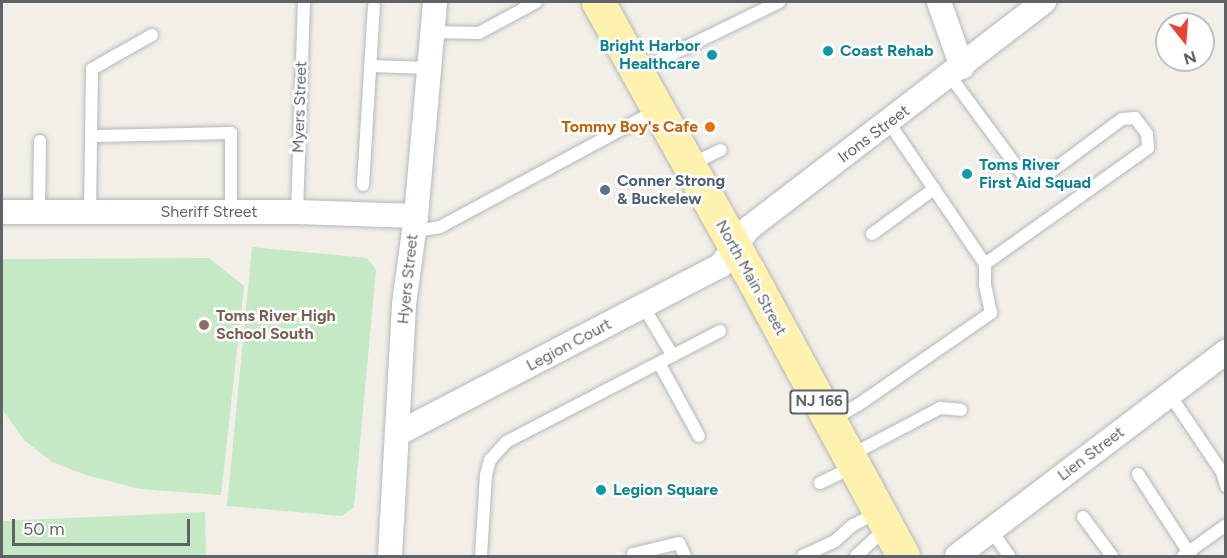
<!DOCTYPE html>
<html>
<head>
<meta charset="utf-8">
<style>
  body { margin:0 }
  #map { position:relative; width:1227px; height:558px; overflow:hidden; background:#f1efe8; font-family:Figtree,sans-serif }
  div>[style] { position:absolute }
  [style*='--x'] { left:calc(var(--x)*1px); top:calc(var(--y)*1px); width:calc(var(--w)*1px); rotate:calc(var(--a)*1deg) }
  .green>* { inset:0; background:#c5e8c5 }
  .roads { filter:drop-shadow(0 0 2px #b5b8bc) drop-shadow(0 0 2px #b5b8bc) }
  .service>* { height:12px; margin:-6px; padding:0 6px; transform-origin:6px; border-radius:6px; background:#fff }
  .minor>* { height:24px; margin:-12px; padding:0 12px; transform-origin:12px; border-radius:12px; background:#fff }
  .primary>* { height:33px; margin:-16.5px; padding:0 16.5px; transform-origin:16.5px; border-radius:16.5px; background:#fff2af }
  .dots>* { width:16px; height:16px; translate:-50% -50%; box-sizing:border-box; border:3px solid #fff; border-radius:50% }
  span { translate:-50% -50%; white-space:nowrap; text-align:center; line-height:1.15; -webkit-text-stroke:5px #fff; paint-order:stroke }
  .shield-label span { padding:2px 4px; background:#fff; border:2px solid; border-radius:4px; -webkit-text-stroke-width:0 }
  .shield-label { font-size:15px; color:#5f6368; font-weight:700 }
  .culture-label { font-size:16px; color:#0d838f; font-weight:700 }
  .right { translate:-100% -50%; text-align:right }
  .left { translate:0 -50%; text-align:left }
  .street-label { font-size:16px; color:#5f6368 }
  .food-label { font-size:16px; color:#c56008; font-weight:700 }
  .service-label { font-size:16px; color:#4e5e75; font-weight:700 }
  .education-label { font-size:16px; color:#785e54; font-weight:700 }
  .frame { position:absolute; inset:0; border:3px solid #5f6368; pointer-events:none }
  .north { position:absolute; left:1155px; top:12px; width:60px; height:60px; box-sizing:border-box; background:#fff; border:2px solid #bfc1c3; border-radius:50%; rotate:163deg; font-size:16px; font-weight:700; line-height:24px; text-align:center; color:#5f6368 }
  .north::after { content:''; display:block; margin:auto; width:21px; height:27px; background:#ea4335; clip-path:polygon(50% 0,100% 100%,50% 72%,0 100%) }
  .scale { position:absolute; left:12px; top:519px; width:178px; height:27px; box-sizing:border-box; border:3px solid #5f6368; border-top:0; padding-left:8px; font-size:18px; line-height:21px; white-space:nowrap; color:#5f6368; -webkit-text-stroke:4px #fff; paint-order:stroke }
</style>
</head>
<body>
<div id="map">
  <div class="green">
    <i style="clip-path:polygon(252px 247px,367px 258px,376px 270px,354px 507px,342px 516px,227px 506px)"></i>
    <i style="clip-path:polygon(209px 258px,244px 286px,221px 495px,140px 489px,86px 475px,52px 462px,24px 440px,2px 409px,2px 259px)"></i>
    <i style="clip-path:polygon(205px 512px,206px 556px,2px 556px,2px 521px)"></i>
  </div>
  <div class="roads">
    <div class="service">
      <i style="--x:435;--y:32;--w:44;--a:1.3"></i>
      <i style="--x:479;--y:33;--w:65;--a:-28.5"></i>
      <i style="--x:370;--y:66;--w:60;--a:1.9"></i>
      <i style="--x:637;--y:71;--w:158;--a:-25.9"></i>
      <i style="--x:950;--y:76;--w:128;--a:53.6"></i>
      <i style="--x:1026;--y:179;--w:15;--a:0"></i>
      <i style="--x:1041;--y:179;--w:101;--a:-36.5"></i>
      <i style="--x:1122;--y:119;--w:13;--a:-4"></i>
      <i style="--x:1135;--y:118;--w:20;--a:53"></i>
      <i style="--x:1147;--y:134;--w:14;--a:86"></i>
      <i style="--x:1148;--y:148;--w:200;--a:144.6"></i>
      <i style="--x:98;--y:136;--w:133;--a:-1.3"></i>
      <i style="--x:231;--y:133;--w:79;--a:90"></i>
      <i style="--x:690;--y:165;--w:34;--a:-26"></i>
      <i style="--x:363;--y:185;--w:179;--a:-86.5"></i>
      <i style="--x:39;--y:212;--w:71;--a:-89.2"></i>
      <i style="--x:90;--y:212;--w:143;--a:-89.2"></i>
      <i style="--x:92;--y:69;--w:69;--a:-29.5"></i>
      <i style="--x:297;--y:212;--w:210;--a:-88.1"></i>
      <i style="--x:412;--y:232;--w:28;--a:-10"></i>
      <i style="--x:440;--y:227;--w:247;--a:-28.3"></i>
      <i style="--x:872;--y:234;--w:77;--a:-36"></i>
      <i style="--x:643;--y:306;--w:58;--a:59"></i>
      <i style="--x:659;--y:363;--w:83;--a:61.3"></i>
      <i style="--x:1170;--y:395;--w:93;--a:56"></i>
      <i style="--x:1222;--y:472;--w:15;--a:74"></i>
      <i style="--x:830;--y:421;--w:32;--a:-30"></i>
      <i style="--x:858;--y:405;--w:162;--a:-34.7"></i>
      <i style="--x:991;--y:313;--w:30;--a:-102"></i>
      <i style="--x:985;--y:284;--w:20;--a:-90"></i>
      <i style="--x:985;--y:264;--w:171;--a:-124.2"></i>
      <i style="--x:849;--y:456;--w:103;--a:-27.8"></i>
      <i style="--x:940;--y:408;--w:21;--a:5"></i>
      <i style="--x:1138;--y:474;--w:98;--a:57.1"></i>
      <i style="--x:820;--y:483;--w:37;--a:-26"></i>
      <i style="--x:1083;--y:517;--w:49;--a:53.4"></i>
      <i style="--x:991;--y:530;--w:32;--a:55"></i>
      <i style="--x:481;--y:556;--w:81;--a:-86.5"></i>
      <i style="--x:486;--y:475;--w:16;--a:-75"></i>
      <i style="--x:490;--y:460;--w:24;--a:-48"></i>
      <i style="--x:506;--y:442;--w:241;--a:-27.4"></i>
      <i style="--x:633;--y:556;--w:2;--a:-90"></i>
      <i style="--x:633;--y:554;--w:47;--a:-13.4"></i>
      <i style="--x:679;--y:543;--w:14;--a:65"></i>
      <i style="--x:803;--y:556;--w:35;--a:-25"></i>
      <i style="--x:835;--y:541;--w:24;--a:-42"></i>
      <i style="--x:853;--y:525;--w:27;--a:-27"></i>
      <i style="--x:856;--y:556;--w:41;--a:-43"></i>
      <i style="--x:1183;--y:556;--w:53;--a:-35.8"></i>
    </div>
    <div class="minor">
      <i style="--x:939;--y:2;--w:69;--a:70.5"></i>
      <i style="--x:2;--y:212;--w:295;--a:0"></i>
      <i style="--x:297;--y:212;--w:119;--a:1.9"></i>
      <i style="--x:397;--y:434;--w:365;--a:-27.5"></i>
      <i style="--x:721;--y:265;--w:46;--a:-52.9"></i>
      <i style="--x:749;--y:228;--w:372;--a:-37.5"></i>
      <i style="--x:390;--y:556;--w:252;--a:-86.8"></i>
      <i style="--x:404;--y:304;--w:89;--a:-82.2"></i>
      <i style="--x:416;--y:216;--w:215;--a:-84.9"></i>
      <i style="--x:957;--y:556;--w:338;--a:-37.2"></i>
    </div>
    <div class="primary">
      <i style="--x:598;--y:2;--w:307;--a:60.8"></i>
      <i style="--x:748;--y:270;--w:325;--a:61.5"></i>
    </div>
  </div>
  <div class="dots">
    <i style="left:828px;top:51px;background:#0f9aa8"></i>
    <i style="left:712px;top:55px;background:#0f9aa8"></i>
    <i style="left:710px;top:127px;background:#e8710a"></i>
    <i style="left:967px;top:174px;background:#0f9aa8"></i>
    <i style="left:605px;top:190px;background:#5c6f8a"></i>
    <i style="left:204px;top:325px;background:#8d6e63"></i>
    <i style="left:601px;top:490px;background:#0f9aa8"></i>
  </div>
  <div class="shield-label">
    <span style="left:819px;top:402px">NJ 166</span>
  </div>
  <div class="culture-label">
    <span class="right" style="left:700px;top:55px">Bright Harbor<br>Healthcare</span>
    <span class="left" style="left:840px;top:51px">Coast Rehab</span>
    <span class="left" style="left:979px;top:174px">Toms River<br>First Aid Squad</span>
    <span class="left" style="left:613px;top:490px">Legion Square</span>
  </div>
  <div class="street-label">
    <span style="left:300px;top:107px;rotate:-88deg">Myers Street</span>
    <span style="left:874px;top:134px;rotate:-37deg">Irons Street</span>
    <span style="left:209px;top:212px">Sheriff Street</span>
    <span style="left:751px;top:278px;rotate:61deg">North Main Street</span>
    <span style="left:408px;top:279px;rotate:-84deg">Hyers Street</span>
    <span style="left:569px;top:345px;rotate:-28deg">Legion Court</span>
    <span style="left:1091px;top:454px;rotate:-37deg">Lien Street</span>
  </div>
  <div class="food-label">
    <span class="right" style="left:698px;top:127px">Tommy Boy's Cafe</span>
  </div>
  <div class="service-label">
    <span class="left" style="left:617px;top:190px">Conner Strong<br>&amp; Buckelew</span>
  </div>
  <div class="education-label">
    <span class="left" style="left:216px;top:325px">Toms River High<br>School South</span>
  </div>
  <div class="frame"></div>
  <div class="north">N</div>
  <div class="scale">50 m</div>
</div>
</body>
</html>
